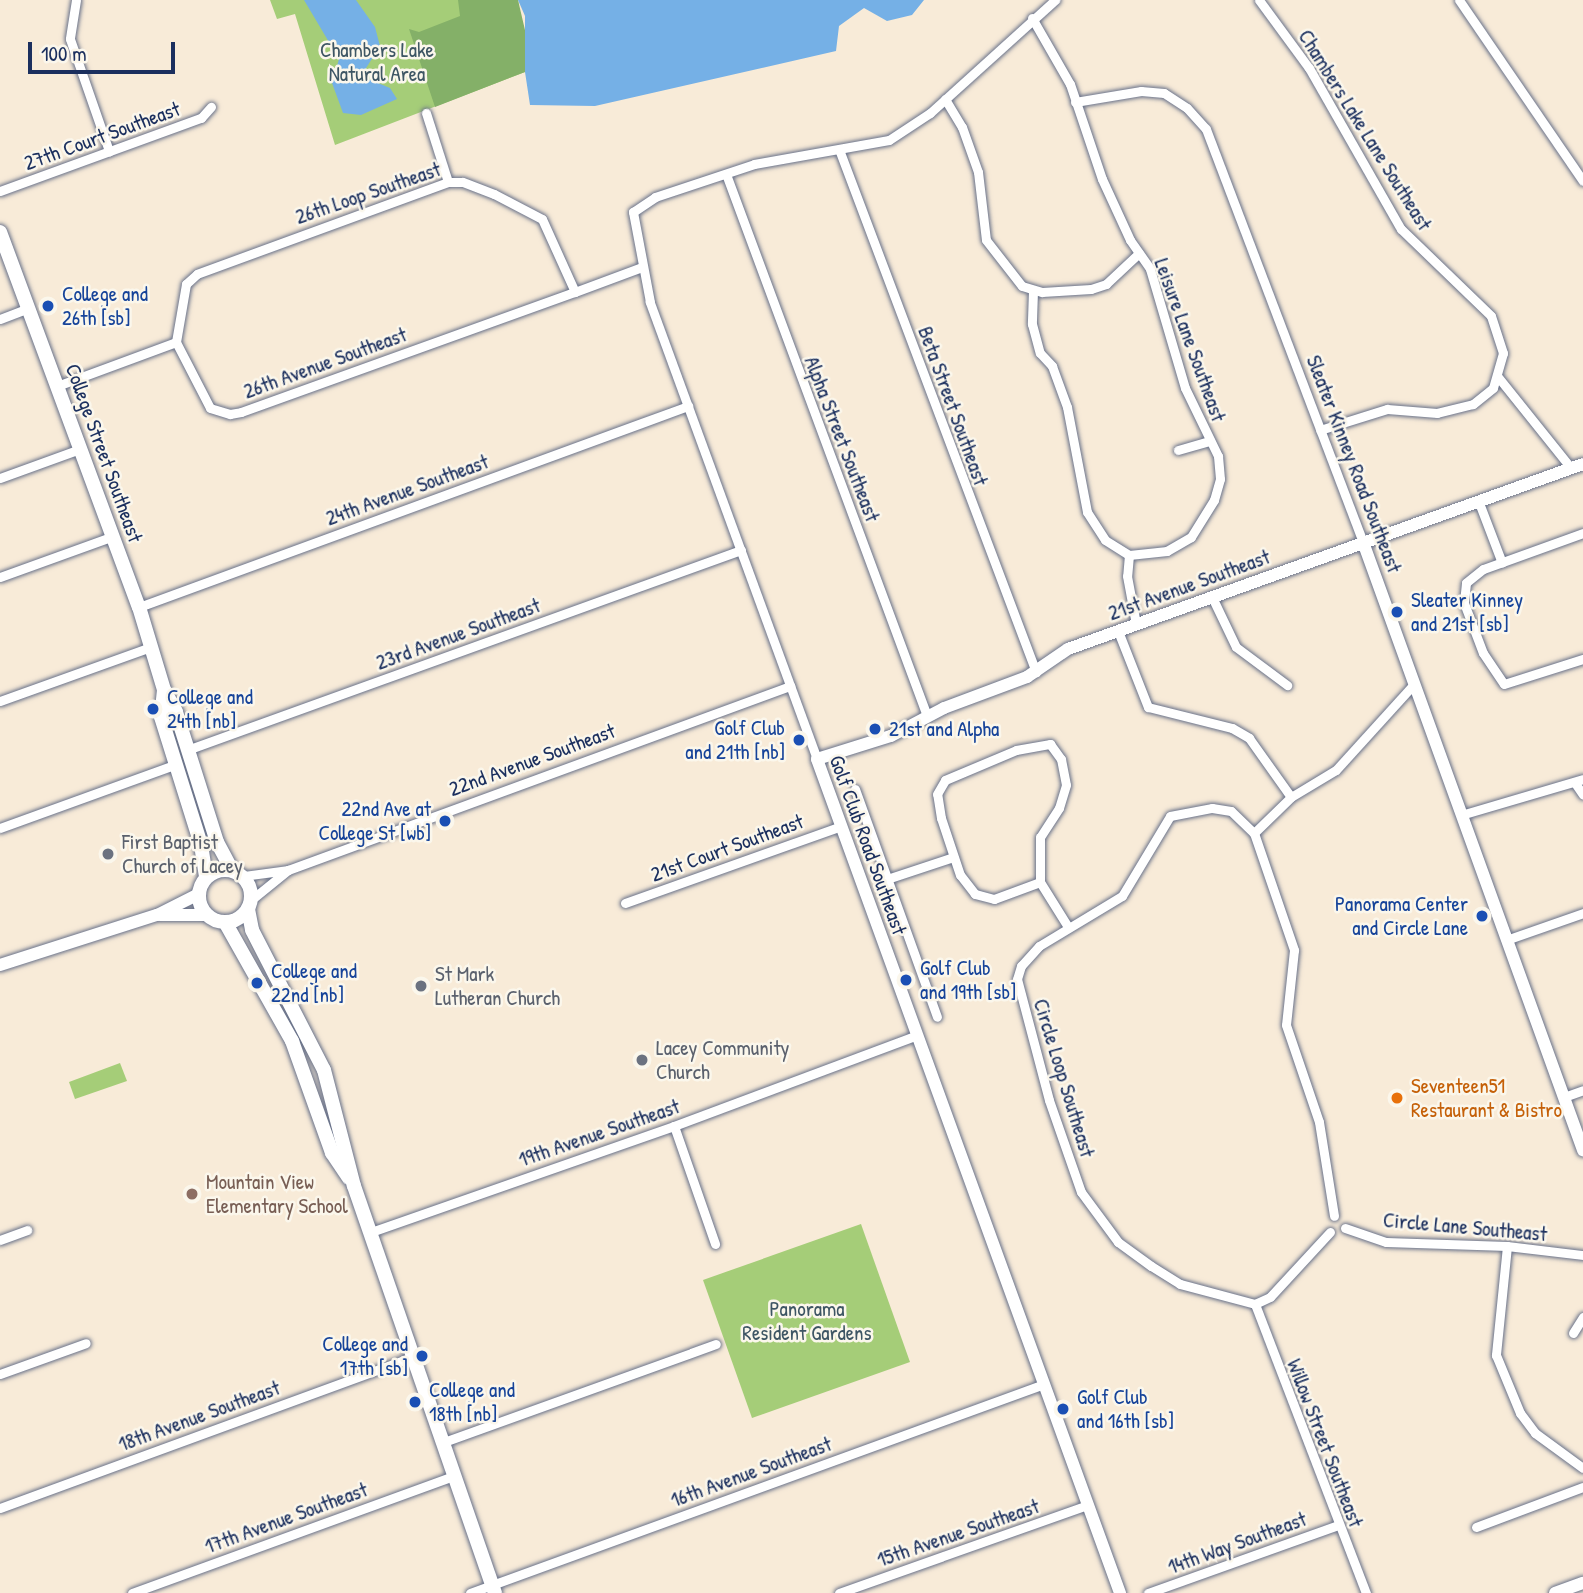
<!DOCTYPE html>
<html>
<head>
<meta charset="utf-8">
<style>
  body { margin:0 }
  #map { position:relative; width:1583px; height:1593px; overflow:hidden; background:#f8ebd8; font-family:"Patrick Hand",sans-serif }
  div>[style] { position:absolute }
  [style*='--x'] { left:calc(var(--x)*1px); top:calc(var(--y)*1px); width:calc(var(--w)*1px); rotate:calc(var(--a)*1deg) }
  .green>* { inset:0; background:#a5cd78 }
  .forest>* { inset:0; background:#84b068 }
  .water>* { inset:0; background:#75b0e6 }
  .roads { filter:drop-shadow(0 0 2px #687189) drop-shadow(0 0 2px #687189) }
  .street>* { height:9px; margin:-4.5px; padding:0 4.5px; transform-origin:4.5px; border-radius:4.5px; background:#fff }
  .secondary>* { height:12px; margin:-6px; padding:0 6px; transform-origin:6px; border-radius:6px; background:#fff }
  .primary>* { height:14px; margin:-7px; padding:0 7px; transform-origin:7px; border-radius:7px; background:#fff }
  .primary>.ring { margin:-7px; padding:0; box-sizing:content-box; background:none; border:14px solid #fff; border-radius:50% }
  .dots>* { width:19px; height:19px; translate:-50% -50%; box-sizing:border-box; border:4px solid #fbf7ec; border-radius:50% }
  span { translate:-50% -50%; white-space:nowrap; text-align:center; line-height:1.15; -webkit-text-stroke:5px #fbf7ec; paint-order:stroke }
  .park-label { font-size:21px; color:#3e5664 }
  .street-label { font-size:21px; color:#1b2f5e }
  .transit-label { font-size:21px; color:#164399 }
  .left { translate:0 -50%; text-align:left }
  .right { translate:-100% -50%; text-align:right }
  .worship-label { font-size:21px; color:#5b616d }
  .food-label { font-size:21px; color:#c56008 }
  .education-label { font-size:21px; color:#785e54 }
  .scale { position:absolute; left:28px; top:42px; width:147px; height:32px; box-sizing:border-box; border:4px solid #1b2f5e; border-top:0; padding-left:9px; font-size:21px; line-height:24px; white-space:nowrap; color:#1b2f5e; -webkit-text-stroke:5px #fbf7ec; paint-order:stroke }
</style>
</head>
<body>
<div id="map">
  <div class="green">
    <i style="clip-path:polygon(270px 0,518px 0,525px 72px,335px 145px,295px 14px,277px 19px)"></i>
    <i style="clip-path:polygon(120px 1063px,127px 1081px,75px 1099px,69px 1082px)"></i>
    <i style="clip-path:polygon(861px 1224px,910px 1362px,752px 1418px,703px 1280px)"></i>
  </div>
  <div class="forest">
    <i style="clip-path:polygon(458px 0,518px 0,528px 43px,525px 72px,435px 107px,409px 29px,419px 32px,460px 16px)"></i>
  </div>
  <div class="water">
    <i style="clip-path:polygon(304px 0,356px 0,375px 27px,380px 46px,361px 76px,390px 88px,397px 99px,361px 115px,343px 113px,332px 83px,339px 59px)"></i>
    <i style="clip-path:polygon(518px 0,924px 0,912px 15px,887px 21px,864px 8px,839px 26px,836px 51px,595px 106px,530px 105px,525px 72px,525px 16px)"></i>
  </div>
  <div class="roads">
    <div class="street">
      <i style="--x:76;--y:0;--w:39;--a:99"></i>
      <i style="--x:70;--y:39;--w:119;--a:70.8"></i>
      <i style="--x:1259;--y:0;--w:84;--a:53.7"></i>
      <i style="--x:1309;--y:68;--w:185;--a:60.3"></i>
      <i style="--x:1401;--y:229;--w:125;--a:44"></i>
      <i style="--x:1491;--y:316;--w:39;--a:72"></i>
      <i style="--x:1503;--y:353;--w:36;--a:106"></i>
      <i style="--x:1493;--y:388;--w:26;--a:141"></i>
      <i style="--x:1473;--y:404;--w:37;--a:166"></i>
      <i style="--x:1437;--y:413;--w:50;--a:-175.4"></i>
      <i style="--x:1387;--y:409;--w:70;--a:162.6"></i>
      <i style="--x:1459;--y:0;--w:219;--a:55.6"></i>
      <i style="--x:1032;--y:18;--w:76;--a:60.1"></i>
      <i style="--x:1070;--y:84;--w:100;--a:71.4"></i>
      <i style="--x:1102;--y:179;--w:67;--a:65.3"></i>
      <i style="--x:1130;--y:240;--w:35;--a:55"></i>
      <i style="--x:1150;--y:269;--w:124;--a:73.6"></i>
      <i style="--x:1185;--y:388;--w:76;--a:64.1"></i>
      <i style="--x:1218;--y:456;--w:23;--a:85"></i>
      <i style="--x:1220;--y:479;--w:22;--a:106"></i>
      <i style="--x:1214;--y:500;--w:44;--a:121.9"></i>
      <i style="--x:1191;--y:537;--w:28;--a:150"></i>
      <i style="--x:1167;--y:551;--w:38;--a:174"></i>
      <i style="--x:945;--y:99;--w:33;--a:59"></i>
      <i style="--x:962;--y:127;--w:48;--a:70.4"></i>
      <i style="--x:978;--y:172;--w:68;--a:83.3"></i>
      <i style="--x:986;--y:240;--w:58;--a:52"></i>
      <i style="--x:1022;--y:286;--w:21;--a:17"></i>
      <i style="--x:1042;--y:292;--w:49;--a:-3.5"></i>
      <i style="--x:1091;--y:289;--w:16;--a:-18"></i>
      <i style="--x:1106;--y:284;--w:45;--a:-43.2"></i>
      <i style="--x:1075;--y:102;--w:67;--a:-9.5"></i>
      <i style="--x:1141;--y:91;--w:23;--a:5"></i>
      <i style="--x:1164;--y:93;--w:27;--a:33"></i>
      <i style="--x:1187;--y:108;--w:28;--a:48"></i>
      <i style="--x:1206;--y:129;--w:442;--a:69.2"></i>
      <i style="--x:426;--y:113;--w:72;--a:72.3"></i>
      <i style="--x:840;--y:152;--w:556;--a:69.35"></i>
      <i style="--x:726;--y:174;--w:578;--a:69.65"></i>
      <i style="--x:0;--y:191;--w:214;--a:-20"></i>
      <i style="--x:201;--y:118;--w:15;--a:-48"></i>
      <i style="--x:1033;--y:291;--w:33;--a:92"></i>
      <i style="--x:1032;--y:324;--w:30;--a:75"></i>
      <i style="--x:1040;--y:353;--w:18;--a:47"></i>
      <i style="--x:1052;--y:366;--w:44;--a:69.9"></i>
      <i style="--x:1067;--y:407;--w:107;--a:79.2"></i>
      <i style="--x:1087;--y:512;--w:33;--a:57"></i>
      <i style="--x:1105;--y:540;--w:28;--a:32"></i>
      <i style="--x:575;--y:292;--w:80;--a:-114.3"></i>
      <i style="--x:542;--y:219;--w:54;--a:-152.5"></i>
      <i style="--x:494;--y:194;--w:34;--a:-159"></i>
      <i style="--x:462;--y:182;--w:14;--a:180"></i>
      <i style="--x:448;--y:182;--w:267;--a:159.9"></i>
      <i style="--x:197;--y:274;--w:15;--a:138"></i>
      <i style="--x:186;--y:284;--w:59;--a:99.8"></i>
      <i style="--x:176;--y:342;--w:74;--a:62.7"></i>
      <i style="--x:210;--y:408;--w:21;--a:17"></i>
      <i style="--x:230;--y:414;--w:11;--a:-10"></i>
      <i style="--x:241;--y:412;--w:355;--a:-19.8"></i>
      <i style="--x:575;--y:292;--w:72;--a:-20.5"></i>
      <i style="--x:0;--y:319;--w:30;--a:-21"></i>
      <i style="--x:1498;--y:377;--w:117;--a:51.3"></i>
      <i style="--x:57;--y:386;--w:127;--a:-20.3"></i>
      <i style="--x:1178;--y:450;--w:33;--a:-16"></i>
      <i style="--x:0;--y:478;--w:85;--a:-19.9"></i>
      <i style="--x:1478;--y:500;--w:67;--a:69.1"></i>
      <i style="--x:1583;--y:533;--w:106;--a:160.2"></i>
      <i style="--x:1483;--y:569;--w:22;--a:141"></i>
      <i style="--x:1466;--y:583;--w:20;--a:96"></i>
      <i style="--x:1464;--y:603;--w:53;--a:69.2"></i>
      <i style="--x:1483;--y:653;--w:37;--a:56"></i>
      <i style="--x:1504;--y:684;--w:83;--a:-17.6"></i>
      <i style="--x:1129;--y:555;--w:21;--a:95"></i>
      <i style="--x:1127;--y:576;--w:49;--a:79.4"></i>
      <i style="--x:0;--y:577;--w:120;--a:-19.9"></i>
      <i style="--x:1212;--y:597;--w:55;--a:64.4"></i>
      <i style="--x:1236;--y:647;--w:64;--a:36.7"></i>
      <i style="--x:139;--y:607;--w:585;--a:-20.11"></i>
      <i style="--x:1118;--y:631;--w:82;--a:68.5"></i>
      <i style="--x:1148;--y:707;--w:87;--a:14"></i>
      <i style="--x:1232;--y:728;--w:20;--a:30"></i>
      <i style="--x:1249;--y:738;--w:72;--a:54.6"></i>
      <i style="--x:0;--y:701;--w:160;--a:-19.7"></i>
      <i style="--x:187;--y:750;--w:589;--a:-19.85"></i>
      <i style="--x:817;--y:759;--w:487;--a:-110.1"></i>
      <i style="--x:650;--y:302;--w:92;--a:-100.7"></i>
      <i style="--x:633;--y:212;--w:27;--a:-34"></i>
      <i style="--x:655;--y:197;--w:104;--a:-18.4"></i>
      <i style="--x:754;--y:164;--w:137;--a:-10.1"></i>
      <i style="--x:889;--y:140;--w:49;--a:-33.4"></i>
      <i style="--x:930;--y:113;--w:169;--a:-42.1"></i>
      <i style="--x:1575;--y:783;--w:14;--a:56"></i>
      <i style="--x:855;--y:789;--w:242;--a:70.2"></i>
      <i style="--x:1461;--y:815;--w:127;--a:-16.4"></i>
      <i style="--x:0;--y:828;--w:185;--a:-19.9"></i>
      <i style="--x:1254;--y:833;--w:52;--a:-44.2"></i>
      <i style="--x:1291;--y:797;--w:52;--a:-31"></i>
      <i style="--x:1336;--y:770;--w:115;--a:-47.8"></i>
      <i style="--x:243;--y:876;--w:45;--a:-7.6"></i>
      <i style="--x:288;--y:870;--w:535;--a:-20.13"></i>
      <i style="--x:887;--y:879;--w:70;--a:-18.4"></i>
      <i style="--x:1040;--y:882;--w:49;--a:159.7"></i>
      <i style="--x:994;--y:899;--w:20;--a:-165"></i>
      <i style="--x:975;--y:894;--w:24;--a:-128"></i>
      <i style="--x:960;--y:875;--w:60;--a:-108.4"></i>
      <i style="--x:941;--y:818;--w:24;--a:-99"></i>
      <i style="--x:937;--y:794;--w:16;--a:-60"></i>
      <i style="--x:945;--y:780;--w:77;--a:-22.9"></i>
      <i style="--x:1016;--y:750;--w:35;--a:-10"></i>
      <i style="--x:1050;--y:744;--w:19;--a:54"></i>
      <i style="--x:1061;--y:759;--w:26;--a:79"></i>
      <i style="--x:1066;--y:785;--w:24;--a:107"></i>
      <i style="--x:1059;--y:808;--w:35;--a:123"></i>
      <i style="--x:1040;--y:837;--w:45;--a:90"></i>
      <i style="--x:1040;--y:882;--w:53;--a:58.1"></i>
      <i style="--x:251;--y:900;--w:48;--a:-39"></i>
      <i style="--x:625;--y:903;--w:229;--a:-19.6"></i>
      <i style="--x:1506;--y:940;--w:82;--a:-19.3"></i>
      <i style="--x:1564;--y:1097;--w:20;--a:-20"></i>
      <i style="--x:674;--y:1126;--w:125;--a:70.8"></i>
      <i style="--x:1345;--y:1228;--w:43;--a:18.9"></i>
      <i style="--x:1386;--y:1242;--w:121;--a:1.9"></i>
      <i style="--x:1507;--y:1246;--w:77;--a:6.8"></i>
      <i style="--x:371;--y:1232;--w:321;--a:-19.3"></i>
      <i style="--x:674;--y:1126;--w:259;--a:-20.5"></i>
      <i style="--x:1330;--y:1232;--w:88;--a:132.7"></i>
      <i style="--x:1270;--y:1297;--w:17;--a:155"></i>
      <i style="--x:1255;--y:1304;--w:78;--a:-165.1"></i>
      <i style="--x:1180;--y:1284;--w:34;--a:-148"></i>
      <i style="--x:1151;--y:1266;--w:41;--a:-144"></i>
      <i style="--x:1118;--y:1242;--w:62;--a:-126.5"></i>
      <i style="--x:1081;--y:1192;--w:97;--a:-109.2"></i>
      <i style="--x:1049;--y:1100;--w:125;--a:-104.8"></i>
      <i style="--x:1017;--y:979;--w:14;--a:-73"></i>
      <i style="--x:1021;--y:966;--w:27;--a:-48"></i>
      <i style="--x:1039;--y:946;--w:97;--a:-31.1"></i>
      <i style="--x:1122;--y:896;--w:93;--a:-59"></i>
      <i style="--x:1170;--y:816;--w:43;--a:-10.8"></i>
      <i style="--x:1212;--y:808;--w:19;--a:9"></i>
      <i style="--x:1231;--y:811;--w:32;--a:44"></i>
      <i style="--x:1254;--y:833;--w:124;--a:71.1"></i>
      <i style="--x:1294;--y:950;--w:75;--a:96.1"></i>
      <i style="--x:1286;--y:1025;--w:102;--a:71.2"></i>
      <i style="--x:1319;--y:1122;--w:95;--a:80.9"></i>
      <i style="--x:0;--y:1240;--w:29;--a:-20"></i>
      <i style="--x:1507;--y:1246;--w:110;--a:95.8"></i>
      <i style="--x:1496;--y:1355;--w:63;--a:67.5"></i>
      <i style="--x:1520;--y:1413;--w:25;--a:53"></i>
      <i style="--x:1535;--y:1433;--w:59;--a:36.1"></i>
      <i style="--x:1255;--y:1304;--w:310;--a:69"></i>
      <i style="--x:1573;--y:1333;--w:19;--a:-58"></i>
      <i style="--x:0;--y:1374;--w:91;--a:-19.8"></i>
      <i style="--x:441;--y:1443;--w:292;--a:-19.8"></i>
      <i style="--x:0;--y:1508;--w:437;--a:-20.1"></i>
      <i style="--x:1476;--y:1527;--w:114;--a:-20.5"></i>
      <i style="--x:132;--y:1593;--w:342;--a:-20"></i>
      <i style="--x:470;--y:1593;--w:611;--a:-20.01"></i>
      <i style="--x:839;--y:1593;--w:264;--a:-19.5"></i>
      <i style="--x:1148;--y:1593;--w:202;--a:-19.7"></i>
    </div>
    <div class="secondary">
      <i style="--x:1363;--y:542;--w:647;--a:70.11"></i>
      <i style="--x:160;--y:915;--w:46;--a:0"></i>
      <i style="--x:0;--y:965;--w:165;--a:-17.7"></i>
      <i style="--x:157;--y:915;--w:47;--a:-26.6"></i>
      <i style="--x:1120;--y:1593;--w:887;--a:-109.97"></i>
      <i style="--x:817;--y:759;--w:77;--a:-17.3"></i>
      <i style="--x:891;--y:736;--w:60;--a:-27.8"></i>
      <i style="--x:944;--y:708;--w:89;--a:-20.5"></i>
      <i style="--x:1027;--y:677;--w:50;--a:-34.3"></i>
      <i style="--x:1068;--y:649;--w:547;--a:-19.76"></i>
      <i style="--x:1555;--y:1593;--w:30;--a:-20"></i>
    </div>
    <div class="primary">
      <i style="--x:0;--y:232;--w:400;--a:69.7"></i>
      <i style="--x:139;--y:607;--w:87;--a:73.2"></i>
      <i style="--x:164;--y:690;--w:25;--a:61"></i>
      <i style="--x:176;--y:712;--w:136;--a:72.5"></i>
      <i style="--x:217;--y:842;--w:32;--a:62"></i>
      <i style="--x:164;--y:690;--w:27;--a:96"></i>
      <i style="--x:161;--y:717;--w:134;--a:72.6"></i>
      <i style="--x:201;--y:845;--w:32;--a:81"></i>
      <i class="ring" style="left:199px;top:870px;width:38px;height:38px"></i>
      <i style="--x:248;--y:909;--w:21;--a:79"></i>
      <i style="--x:252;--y:930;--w:157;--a:62.8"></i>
      <i style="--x:324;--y:1070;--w:120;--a:75.5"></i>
      <i style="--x:354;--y:1186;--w:431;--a:70.9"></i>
      <i style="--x:225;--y:922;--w:137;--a:60.6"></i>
      <i style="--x:292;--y:1041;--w:119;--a:70.3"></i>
      <i style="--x:332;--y:1153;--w:30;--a:56"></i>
    </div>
  </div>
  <div class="dots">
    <i style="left:48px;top:306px;background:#1a4fb4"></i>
    <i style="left:1397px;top:612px;background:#1a4fb4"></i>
    <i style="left:153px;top:709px;background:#1a4fb4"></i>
    <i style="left:875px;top:729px;background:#1a4fb4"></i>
    <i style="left:799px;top:740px;background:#1a4fb4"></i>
    <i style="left:445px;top:821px;background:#1a4fb4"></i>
    <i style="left:108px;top:854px;background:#6b7280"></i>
    <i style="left:1482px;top:916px;background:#1a4fb4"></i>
    <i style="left:906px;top:980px;background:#1a4fb4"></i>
    <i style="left:257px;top:983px;background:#1a4fb4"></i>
    <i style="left:421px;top:986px;background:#6b7280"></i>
    <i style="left:642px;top:1060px;background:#6b7280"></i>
    <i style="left:1397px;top:1098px;background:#e8710a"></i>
    <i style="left:192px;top:1194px;background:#8d6e63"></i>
    <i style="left:422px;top:1356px;background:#1a4fb4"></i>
    <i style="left:415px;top:1402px;background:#1a4fb4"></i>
    <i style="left:1063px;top:1409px;background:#1a4fb4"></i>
  </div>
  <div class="park-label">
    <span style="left:377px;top:62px">Chambers Lake<br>Natural Area</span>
    <span style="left:807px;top:1321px">Panorama<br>Resident Gardens</span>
  </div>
  <div class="street-label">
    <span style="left:1365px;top:130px;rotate:58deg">Chambers Lake Lane Southeast</span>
    <span style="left:102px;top:136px;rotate:-20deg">27th Court Southeast</span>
    <span style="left:368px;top:193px;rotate:-19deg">26th Loop Southeast</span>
    <span style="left:1190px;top:340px;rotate:70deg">Leisure Lane Southeast</span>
    <span style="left:325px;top:363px;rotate:-20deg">26th Avenue Southeast</span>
    <span style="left:953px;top:406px;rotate:70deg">Beta Street Southeast</span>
    <span style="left:842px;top:439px;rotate:69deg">Alpha Street Southeast</span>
    <span style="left:104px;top:453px;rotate:70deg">College Street Southeast</span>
    <span style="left:1354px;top:464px;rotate:69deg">Sleater Kinney Road Southeast</span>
    <span style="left:407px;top:490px;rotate:-20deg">24th Avenue Southeast</span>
    <span style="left:1189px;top:585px;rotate:-20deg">21st Avenue Southeast</span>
    <span style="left:458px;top:634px;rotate:-20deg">23rd Avenue Southeast</span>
    <span style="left:532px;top:760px;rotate:-20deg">22nd Avenue Southeast</span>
    <span style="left:868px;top:845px;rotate:70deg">Golf Club Road Southeast</span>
    <span style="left:727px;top:848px;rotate:-20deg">21st Court Southeast</span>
    <span style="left:1064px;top:1078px;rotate:73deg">Circle Loop Southeast</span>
    <span style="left:599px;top:1133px;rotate:-19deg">19th Avenue Southeast</span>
    <span style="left:1465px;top:1227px;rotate:5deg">Circle Lane Southeast</span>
    <span style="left:199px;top:1416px;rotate:-20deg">18th Avenue Southeast</span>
    <span style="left:1325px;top:1443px;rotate:69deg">Willow Street Southeast</span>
    <span style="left:751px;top:1472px;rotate:-20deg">16th Avenue Southeast</span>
    <span style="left:286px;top:1518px;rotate:-20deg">17th Avenue Southeast</span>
    <span style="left:958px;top:1533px;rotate:-19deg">15th Avenue Southeast</span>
    <span style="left:1237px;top:1543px;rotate:-20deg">14th Way Southeast</span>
  </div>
  <div class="transit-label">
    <span class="left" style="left:62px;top:306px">College and<br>26th [sb]</span>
    <span class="left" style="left:1411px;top:612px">Sleater Kinney<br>and 21st [sb]</span>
    <span class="left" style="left:167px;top:709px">College and<br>24th [nb]</span>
    <span class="right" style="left:785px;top:740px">Golf Club<br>and 21th [nb]</span>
    <span class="left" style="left:889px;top:729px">21st and Alpha</span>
    <span class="right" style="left:431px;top:821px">22nd Ave at<br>College St [wb]</span>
    <span class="right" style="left:1468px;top:916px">Panorama Center<br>and Circle Lane</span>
    <span class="left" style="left:920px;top:980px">Golf Club<br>and 19th [sb]</span>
    <span class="left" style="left:271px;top:983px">College and<br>22nd [nb]</span>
    <span class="right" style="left:408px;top:1356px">College and<br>17th [sb]</span>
    <span class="left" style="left:429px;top:1402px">College and<br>18th [nb]</span>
    <span class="left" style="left:1077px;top:1409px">Golf Club<br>and 16th [sb]</span>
  </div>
  <div class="worship-label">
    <span class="left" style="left:122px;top:854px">First Baptist<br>Church of Lacey</span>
    <span class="left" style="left:435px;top:986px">St Mark<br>Lutheran Church</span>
    <span class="left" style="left:656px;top:1060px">Lacey Community<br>Church</span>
  </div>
  <div class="food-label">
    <span class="left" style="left:1411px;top:1098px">Seventeen51<br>Restaurant &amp; Bistro</span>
  </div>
  <div class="education-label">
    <span class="left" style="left:206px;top:1194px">Mountain View<br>Elementary School</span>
  </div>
  <div class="scale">100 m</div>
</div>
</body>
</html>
